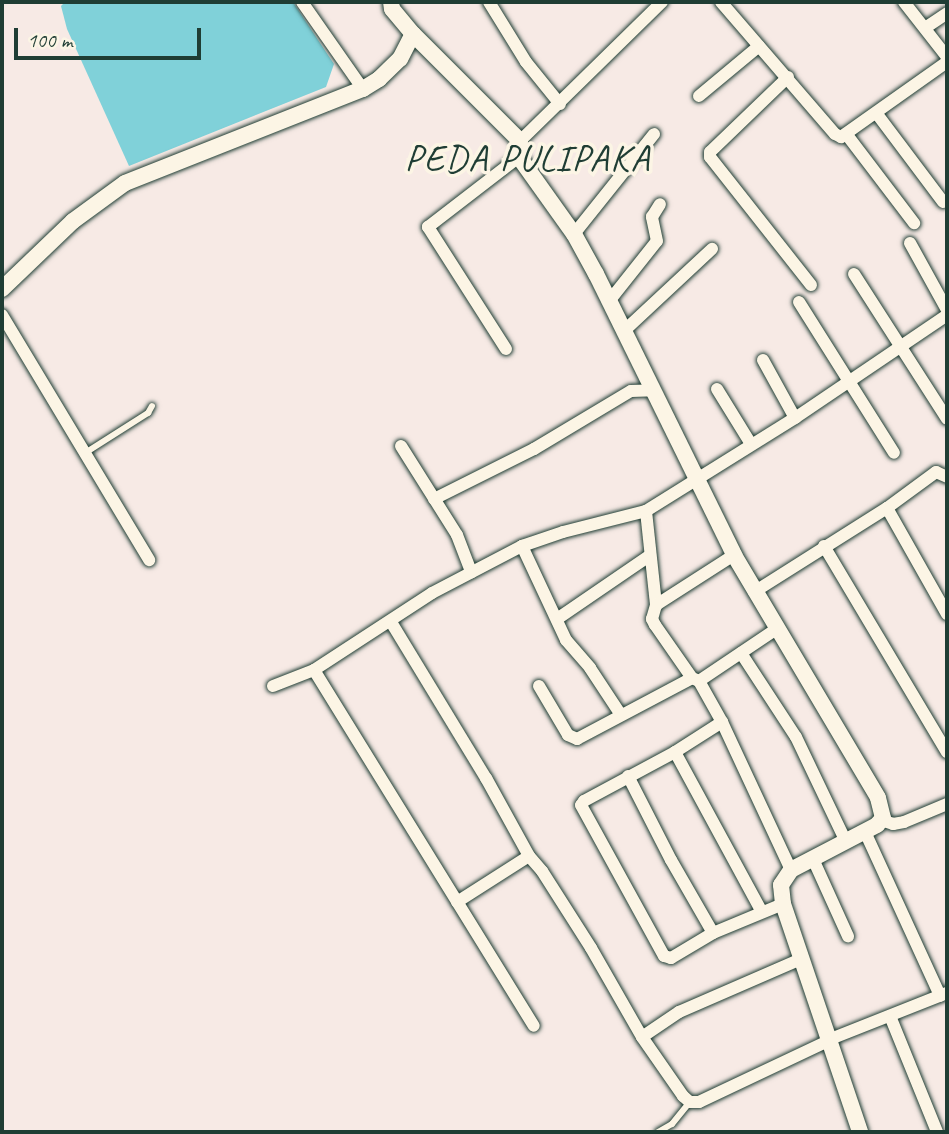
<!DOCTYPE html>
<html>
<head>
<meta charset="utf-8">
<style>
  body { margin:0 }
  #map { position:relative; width:949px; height:1134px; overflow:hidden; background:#f7eae5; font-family:Caveat,sans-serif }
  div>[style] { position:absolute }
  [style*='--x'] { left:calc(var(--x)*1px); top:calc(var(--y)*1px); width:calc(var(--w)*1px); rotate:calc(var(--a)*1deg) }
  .water>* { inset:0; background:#80d1d9 }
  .roads { filter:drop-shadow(0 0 2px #1f3d34) drop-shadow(0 0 2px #1f3d34) }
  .lane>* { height:6px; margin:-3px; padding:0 3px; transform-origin:3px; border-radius:3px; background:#fcf5e5 }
  .street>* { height:12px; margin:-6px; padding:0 6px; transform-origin:6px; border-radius:6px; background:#fcf5e5 }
  .secondary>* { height:16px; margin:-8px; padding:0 8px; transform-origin:8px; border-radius:8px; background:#fcf5e5 }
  span { translate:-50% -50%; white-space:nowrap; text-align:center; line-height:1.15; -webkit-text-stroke:7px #fcf5e5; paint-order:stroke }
  .quarter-label { font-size:37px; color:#1f3d34; letter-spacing:2px }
  .frame { position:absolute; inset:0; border:4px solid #1f3d34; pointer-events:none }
  .scale { position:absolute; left:14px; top:28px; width:187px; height:32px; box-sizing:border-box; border:4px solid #1f3d34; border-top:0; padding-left:9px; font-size:21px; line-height:24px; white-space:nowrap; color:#1f3d34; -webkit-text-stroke:5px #fcf5e5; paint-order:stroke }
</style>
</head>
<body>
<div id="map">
  <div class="water">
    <i style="clip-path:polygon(65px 2px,293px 2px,334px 64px,326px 87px,129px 166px,67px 29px,61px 6px)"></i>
  </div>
  <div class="roads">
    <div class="lane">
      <i style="--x:85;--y:453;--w:75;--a:-32.4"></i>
      <i style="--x:148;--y:413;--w:8;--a:-60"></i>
      <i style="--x:658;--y:1132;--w:16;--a:-30"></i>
      <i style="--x:672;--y:1124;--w:28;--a:-51"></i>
    </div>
    <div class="street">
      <i style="--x:302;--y:2;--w:106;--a:55"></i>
      <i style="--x:489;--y:2;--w:70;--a:58.3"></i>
      <i style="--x:526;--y:62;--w:54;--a:51"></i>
      <i style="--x:721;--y:2;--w:174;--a:49.2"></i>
      <i style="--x:835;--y:134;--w:7;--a:27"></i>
      <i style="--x:841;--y:137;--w:130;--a:-35.3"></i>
      <i style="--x:904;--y:2;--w:70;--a:52"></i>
      <i style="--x:925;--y:28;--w:27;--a:-34"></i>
      <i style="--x:788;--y:77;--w:108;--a:136.1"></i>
      <i style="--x:710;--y:152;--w:5;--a:90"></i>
      <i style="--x:710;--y:157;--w:163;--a:51.7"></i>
      <i style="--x:699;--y:96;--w:78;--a:-39.8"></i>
      <i style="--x:877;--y:114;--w:110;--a:53.1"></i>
      <i style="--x:847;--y:135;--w:111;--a:52.7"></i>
      <i style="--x:520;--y:141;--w:199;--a:-44.4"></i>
      <i style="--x:574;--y:234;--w:128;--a:-51.3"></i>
      <i style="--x:910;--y:243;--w:77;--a:61.1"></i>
      <i style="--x:854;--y:274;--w:172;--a:57.3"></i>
      <i style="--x:610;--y:300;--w:75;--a:-51.5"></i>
      <i style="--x:657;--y:241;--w:25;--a:-102"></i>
      <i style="--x:652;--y:217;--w:15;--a:-58"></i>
      <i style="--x:799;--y:302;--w:178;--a:57.8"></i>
      <i style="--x:2;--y:315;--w:286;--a:59"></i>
      <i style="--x:625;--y:330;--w:119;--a:-43"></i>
      <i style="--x:506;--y:349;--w:145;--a:-122.6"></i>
      <i style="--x:428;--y:227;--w:115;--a:-37.6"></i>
      <i style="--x:763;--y:360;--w:66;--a:61.1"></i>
      <i style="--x:717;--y:389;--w:65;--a:58.3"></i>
      <i style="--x:401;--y:446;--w:105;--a:57.8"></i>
      <i style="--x:457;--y:535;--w:40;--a:69"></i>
      <i style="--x:434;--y:499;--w:112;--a:-26.6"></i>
      <i style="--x:534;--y:449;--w:113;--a:-30.9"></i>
      <i style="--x:631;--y:391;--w:23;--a:-2"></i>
      <i style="--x:887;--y:508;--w:122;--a:60.5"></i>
      <i style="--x:646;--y:511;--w:95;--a:83.9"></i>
      <i style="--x:522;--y:546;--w:104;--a:64.9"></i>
      <i style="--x:566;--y:640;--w:37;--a:49"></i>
      <i style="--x:590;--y:668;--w:56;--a:56.6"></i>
      <i style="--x:824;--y:546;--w:240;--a:59.2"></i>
      <i style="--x:754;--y:592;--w:157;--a:-32.3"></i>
      <i style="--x:887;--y:508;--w:61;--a:-36.3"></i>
      <i style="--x:936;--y:472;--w:12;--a:24"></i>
      <i style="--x:557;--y:619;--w:112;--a:-34.4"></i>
      <i style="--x:391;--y:622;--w:183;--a:58.7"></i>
      <i style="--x:486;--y:778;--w:89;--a:61.1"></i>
      <i style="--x:529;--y:856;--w:20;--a:49"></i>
      <i style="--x:542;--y:871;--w:91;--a:57.5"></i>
      <i style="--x:591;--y:948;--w:103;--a:60.2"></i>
      <i style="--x:642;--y:1037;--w:45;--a:-34"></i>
      <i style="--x:679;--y:1012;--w:133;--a:-23.5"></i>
      <i style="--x:741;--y:653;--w:100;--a:56.8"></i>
      <i style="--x:796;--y:737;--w:116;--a:64.5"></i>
      <i style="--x:314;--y:670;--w:418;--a:58.3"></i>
      <i style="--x:692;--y:678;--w:65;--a:-124.9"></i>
      <i style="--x:655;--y:625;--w:7;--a:-117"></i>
      <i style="--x:652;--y:619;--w:15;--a:-74"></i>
      <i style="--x:656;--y:605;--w:93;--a:-32.7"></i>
      <i style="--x:699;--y:681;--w:47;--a:60.7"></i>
      <i style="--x:722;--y:722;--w:163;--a:65"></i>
      <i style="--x:273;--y:686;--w:44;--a:-21.3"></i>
      <i style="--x:314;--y:670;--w:141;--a:-33.1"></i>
      <i style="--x:432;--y:593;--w:102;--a:-27.6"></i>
      <i style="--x:522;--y:546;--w:43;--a:-18.9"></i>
      <i style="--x:563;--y:532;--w:86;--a:-14.2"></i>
      <i style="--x:646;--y:511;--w:176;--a:-32"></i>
      <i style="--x:795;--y:418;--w:184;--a:-34.1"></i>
      <i style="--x:539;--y:686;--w:57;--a:59.4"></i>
      <i style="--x:568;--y:735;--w:10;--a:24"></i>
      <i style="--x:577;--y:739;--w:130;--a:-27.9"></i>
      <i style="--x:692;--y:678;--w:8;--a:23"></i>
      <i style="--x:699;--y:681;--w:95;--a:-33.9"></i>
      <i style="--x:675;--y:752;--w:56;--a:-32.6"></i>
      <i style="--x:628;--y:776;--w:94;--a:62.9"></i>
      <i style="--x:671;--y:860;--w:84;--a:60.1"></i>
      <i style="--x:713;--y:933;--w:76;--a:-22.5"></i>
      <i style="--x:881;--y:820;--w:13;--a:18"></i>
      <i style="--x:893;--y:824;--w:11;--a:-10"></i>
      <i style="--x:904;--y:822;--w:47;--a:-22.7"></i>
      <i style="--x:866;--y:834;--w:178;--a:65.4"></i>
      <i style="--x:813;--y:859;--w:85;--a:65.6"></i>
      <i style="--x:457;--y:902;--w:85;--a:-32.6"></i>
      <i style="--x:713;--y:933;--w:49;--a:149.2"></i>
      <i style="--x:671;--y:958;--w:7;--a:-164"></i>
      <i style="--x:664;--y:956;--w:172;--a:-118.8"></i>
      <i style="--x:581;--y:805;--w:5;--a:-53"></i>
      <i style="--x:584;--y:801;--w:103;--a:-28.3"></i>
      <i style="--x:675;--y:752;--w:182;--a:61.5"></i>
      <i style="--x:890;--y:1016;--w:125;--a:67.9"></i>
      <i style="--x:642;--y:1037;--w:72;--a:55.2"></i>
      <i style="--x:683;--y:1096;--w:9;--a:41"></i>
      <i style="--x:690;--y:1102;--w:9;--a:0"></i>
      <i style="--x:699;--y:1102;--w:143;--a:-25.3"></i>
      <i style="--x:828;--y:1040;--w:128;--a:-21.6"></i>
    </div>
    <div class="secondary">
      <i style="--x:391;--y:2;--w:7;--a:82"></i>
      <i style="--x:392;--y:9;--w:33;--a:50"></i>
      <i style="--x:413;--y:34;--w:151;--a:45"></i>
      <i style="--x:520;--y:141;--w:16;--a:94"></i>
      <i style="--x:519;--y:157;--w:95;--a:54.5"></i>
      <i style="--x:574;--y:234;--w:46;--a:61.2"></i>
      <i style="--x:596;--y:274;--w:313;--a:63.8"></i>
      <i style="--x:734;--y:555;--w:282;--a:59.3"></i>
      <i style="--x:878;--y:798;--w:21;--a:76"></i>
      <i style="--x:883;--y:818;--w:9;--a:131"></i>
      <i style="--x:877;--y:825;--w:97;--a:152.4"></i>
      <i style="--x:791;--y:870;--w:18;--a:124"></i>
      <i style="--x:781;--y:885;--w:19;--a:84"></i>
      <i style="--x:783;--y:904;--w:241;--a:71.3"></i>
      <i style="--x:2;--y:289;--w:98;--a:-43.8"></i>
      <i style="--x:73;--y:221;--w:64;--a:-36.2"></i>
      <i style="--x:125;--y:183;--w:256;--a:-21.6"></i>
      <i style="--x:363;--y:89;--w:19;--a:-32"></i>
      <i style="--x:379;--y:79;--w:29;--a:-44"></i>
      <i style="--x:400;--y:59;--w:28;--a:-63"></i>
    </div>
  </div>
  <div class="quarter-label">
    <span style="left:528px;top:158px">PEDA PULIPAKA</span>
  </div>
  <div class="frame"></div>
  <div class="scale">100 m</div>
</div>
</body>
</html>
